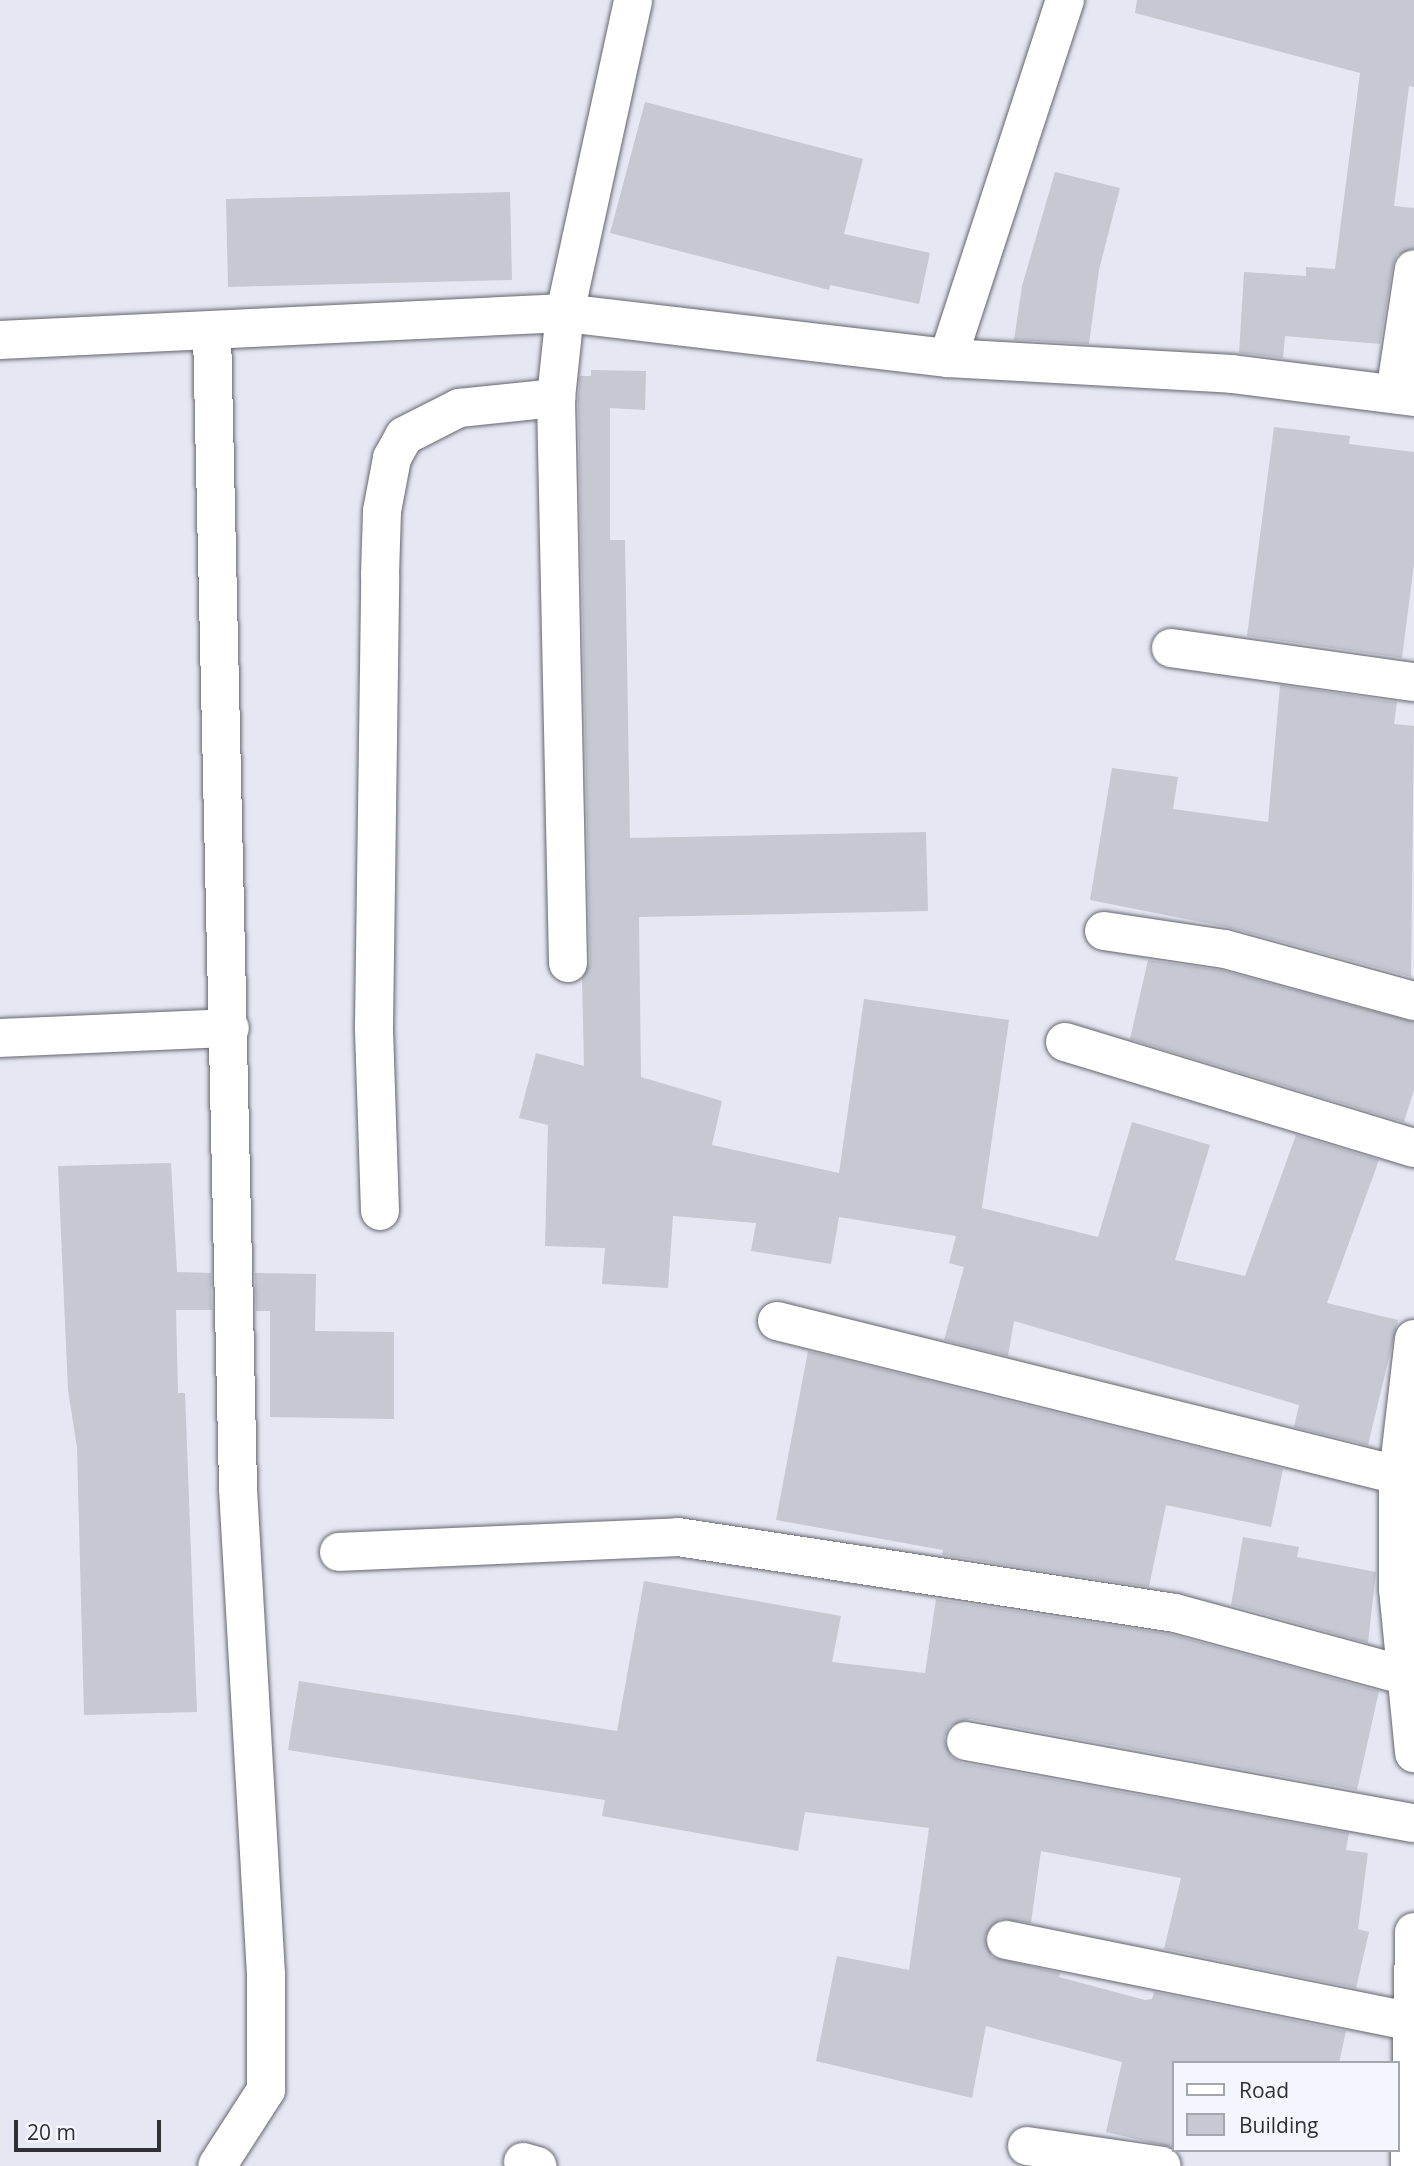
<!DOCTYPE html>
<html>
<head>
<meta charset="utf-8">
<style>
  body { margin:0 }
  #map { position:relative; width:1414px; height:2166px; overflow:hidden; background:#e5e7f2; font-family:"Open Sans",sans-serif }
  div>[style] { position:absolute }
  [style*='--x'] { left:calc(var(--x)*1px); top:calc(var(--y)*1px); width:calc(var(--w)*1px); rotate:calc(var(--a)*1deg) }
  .building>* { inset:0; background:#c6c8d2 }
  .roads { filter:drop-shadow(0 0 2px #65666f) drop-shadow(0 0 2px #65666f) }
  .minor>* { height:38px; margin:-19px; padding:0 19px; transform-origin:19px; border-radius:19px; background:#fff }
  span { translate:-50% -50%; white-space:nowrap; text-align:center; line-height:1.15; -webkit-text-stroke:5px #f3f5ff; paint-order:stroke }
  .legend { position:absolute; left:1172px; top:2061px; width:228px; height:91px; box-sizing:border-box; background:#f3f5ff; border:2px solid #a5a6ad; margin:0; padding:9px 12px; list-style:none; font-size:21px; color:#2f3033 }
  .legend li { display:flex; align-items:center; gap:14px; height:35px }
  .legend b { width:35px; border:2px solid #a5a6ad }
  .scale { position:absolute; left:14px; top:2120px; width:147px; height:32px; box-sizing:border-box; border:4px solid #2f3033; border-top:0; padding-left:9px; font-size:21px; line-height:24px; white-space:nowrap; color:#2f3033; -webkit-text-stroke:5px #f3f5ff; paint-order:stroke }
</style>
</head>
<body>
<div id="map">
  <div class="building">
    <i style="clip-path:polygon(1137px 0,1414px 0,1414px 87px,1409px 86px,1394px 206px,1414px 208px,1414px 248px,1397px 255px,1393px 265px,1380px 344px,1285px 336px,1283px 358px,1239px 353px,1244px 272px,1306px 276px,1306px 267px,1335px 269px,1360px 73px,1135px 13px)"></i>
    <i style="clip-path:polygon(645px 102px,863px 159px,844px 234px,930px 253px,919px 304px,830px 285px,829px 290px,610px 233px)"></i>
    <i style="clip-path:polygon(1055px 172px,1120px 188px,1099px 270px,1089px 344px,1014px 340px,1022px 286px)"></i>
    <i style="clip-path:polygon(510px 192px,512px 280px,228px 287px,226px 199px)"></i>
    <i style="clip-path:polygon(591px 370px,646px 371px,645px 410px,610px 408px,610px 540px,625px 540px,630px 838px,926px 832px,928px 911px,639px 917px,641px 1077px,722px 1101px,712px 1145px,839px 1173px,864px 999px,1009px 1020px,982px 1208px,1098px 1237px,1132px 1122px,1210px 1145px,1175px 1260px,1245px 1276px,1296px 1135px,1379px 1160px,1327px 1303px,1398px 1320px,1368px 1445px,1294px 1427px,1299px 1405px,1014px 1321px,1008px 1356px,944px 1340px,964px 1267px,949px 1263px,956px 1236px,839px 1217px,831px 1264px,751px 1251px,756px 1223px,673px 1216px,668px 1288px,602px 1284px,605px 1248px,545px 1246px,548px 1125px,519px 1118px,536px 1053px,584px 1066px,582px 979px,590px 963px,578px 399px,580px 376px,591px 376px)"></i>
    <i style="clip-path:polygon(1274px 427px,1350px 436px,1349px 444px,1414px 452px,1414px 564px,1402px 658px,1247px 636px)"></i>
    <i style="clip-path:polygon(1280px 685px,1397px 702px,1394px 724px,1414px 726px,1411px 977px,1231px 928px,1090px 900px,1112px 768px,1178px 777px,1173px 809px,1268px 822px)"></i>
    <i style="clip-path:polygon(1148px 960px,1220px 970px,1414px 1022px,1414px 1090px,1404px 1122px,1130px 1039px)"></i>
    <i style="clip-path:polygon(171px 1163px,177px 1272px,211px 1273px,212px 1310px,176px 1310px,178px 1393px,185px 1393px,197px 1712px,84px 1715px,77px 1448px,68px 1390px,58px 1166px)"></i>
    <i style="clip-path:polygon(255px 1273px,316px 1274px,315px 1331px,394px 1332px,394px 1419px,270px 1417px,270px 1311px,256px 1311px)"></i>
    <i style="clip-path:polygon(808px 1351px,1283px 1469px,1271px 1527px,1166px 1505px,1149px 1587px,942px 1555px,943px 1550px,776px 1520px)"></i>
    <i style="clip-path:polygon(1243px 1537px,1299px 1547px,1297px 1557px,1376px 1572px,1368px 1643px,1231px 1605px)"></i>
    <i style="clip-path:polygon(644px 1581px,841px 1616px,832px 1662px,925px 1673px,936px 1599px,1170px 1634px,1379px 1691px,1357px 1790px,970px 1719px,950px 1726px,944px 1738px,951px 1757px,962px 1763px,1349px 1833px,1346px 1850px,1368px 1853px,1358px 1929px,1369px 1932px,1356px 1988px,1164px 1949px,1181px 1878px,1041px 1851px,1031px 1923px,1000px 1919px,985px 1936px,992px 1957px,1060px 1973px,1059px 1977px,1145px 2000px,1152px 1999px,1154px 1992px,1346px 2031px,1339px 2063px,1174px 2063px,1174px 2148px,1106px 2132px,1122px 2062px,986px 2026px,972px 2098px,816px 2061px,837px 1956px,909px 1970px,929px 1828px,805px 1812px,798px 1851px,602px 1816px,605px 1800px,288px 1750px,299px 1681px,617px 1731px)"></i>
  </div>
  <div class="roads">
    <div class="minor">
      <i style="--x:212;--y:332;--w:1157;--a:88.71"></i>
      <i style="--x:238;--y:1489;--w:486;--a:86.7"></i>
      <i style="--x:266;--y:1974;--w:116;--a:90"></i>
      <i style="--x:266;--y:2090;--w:90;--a:122.8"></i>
      <i style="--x:0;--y:340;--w:566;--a:-2.74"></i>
      <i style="--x:565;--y:313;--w:386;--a:6.7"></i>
      <i style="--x:948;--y:358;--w:284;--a:3.2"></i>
      <i style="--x:1232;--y:374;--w:183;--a:7.2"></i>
      <i style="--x:948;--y:358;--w:377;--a:-71.9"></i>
      <i style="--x:1395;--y:394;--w:126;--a:-81.4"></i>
      <i style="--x:1171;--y:648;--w:245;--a:8"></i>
      <i style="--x:1104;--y:931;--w:122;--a:8.5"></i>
      <i style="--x:1225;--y:949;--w:196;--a:15.4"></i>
      <i style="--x:568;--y:963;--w:565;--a:-91.22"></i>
      <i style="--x:556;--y:398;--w:85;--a:-84"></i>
      <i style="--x:565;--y:313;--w:320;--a:-77.7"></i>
      <i style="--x:0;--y:1038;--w:230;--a:-2.5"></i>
      <i style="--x:1065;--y:1042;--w:365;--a:16.9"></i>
      <i style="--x:380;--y:1211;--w:185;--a:-91.9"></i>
      <i style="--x:374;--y:1026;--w:451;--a:-89.2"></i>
      <i style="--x:380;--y:575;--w:64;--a:-88.2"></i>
      <i style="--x:382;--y:511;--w:54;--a:-79.3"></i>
      <i style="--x:392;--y:458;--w:25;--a:-61"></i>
      <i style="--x:404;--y:436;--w:62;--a:-27"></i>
      <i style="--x:459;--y:408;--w:98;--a:-5.9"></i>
      <i style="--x:777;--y:1321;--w:640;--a:13.93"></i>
      <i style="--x:1414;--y:1339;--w:137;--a:96.7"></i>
      <i style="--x:1398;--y:1475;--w:114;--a:90"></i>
      <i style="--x:1398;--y:1589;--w:165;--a:84.4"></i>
      <i style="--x:339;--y:1552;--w:339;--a:-2.5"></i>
      <i style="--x:678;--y:1537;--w:503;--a:8.69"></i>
      <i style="--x:1175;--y:1613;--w:240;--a:15.2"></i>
      <i style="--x:966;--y:1741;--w:455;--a:10.4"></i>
      <i style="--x:1006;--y:1940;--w:416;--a:11.4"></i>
      <i style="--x:1027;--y:2146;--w:136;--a:8.4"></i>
      <i style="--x:523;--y:2162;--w:15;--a:16"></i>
      <i style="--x:1410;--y:2166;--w:234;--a:-89"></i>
    </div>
  </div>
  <ul class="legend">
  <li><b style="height:9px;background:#fff"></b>Road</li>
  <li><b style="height:19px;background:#c6c8d2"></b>Building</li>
  </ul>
  <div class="scale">20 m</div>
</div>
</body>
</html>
